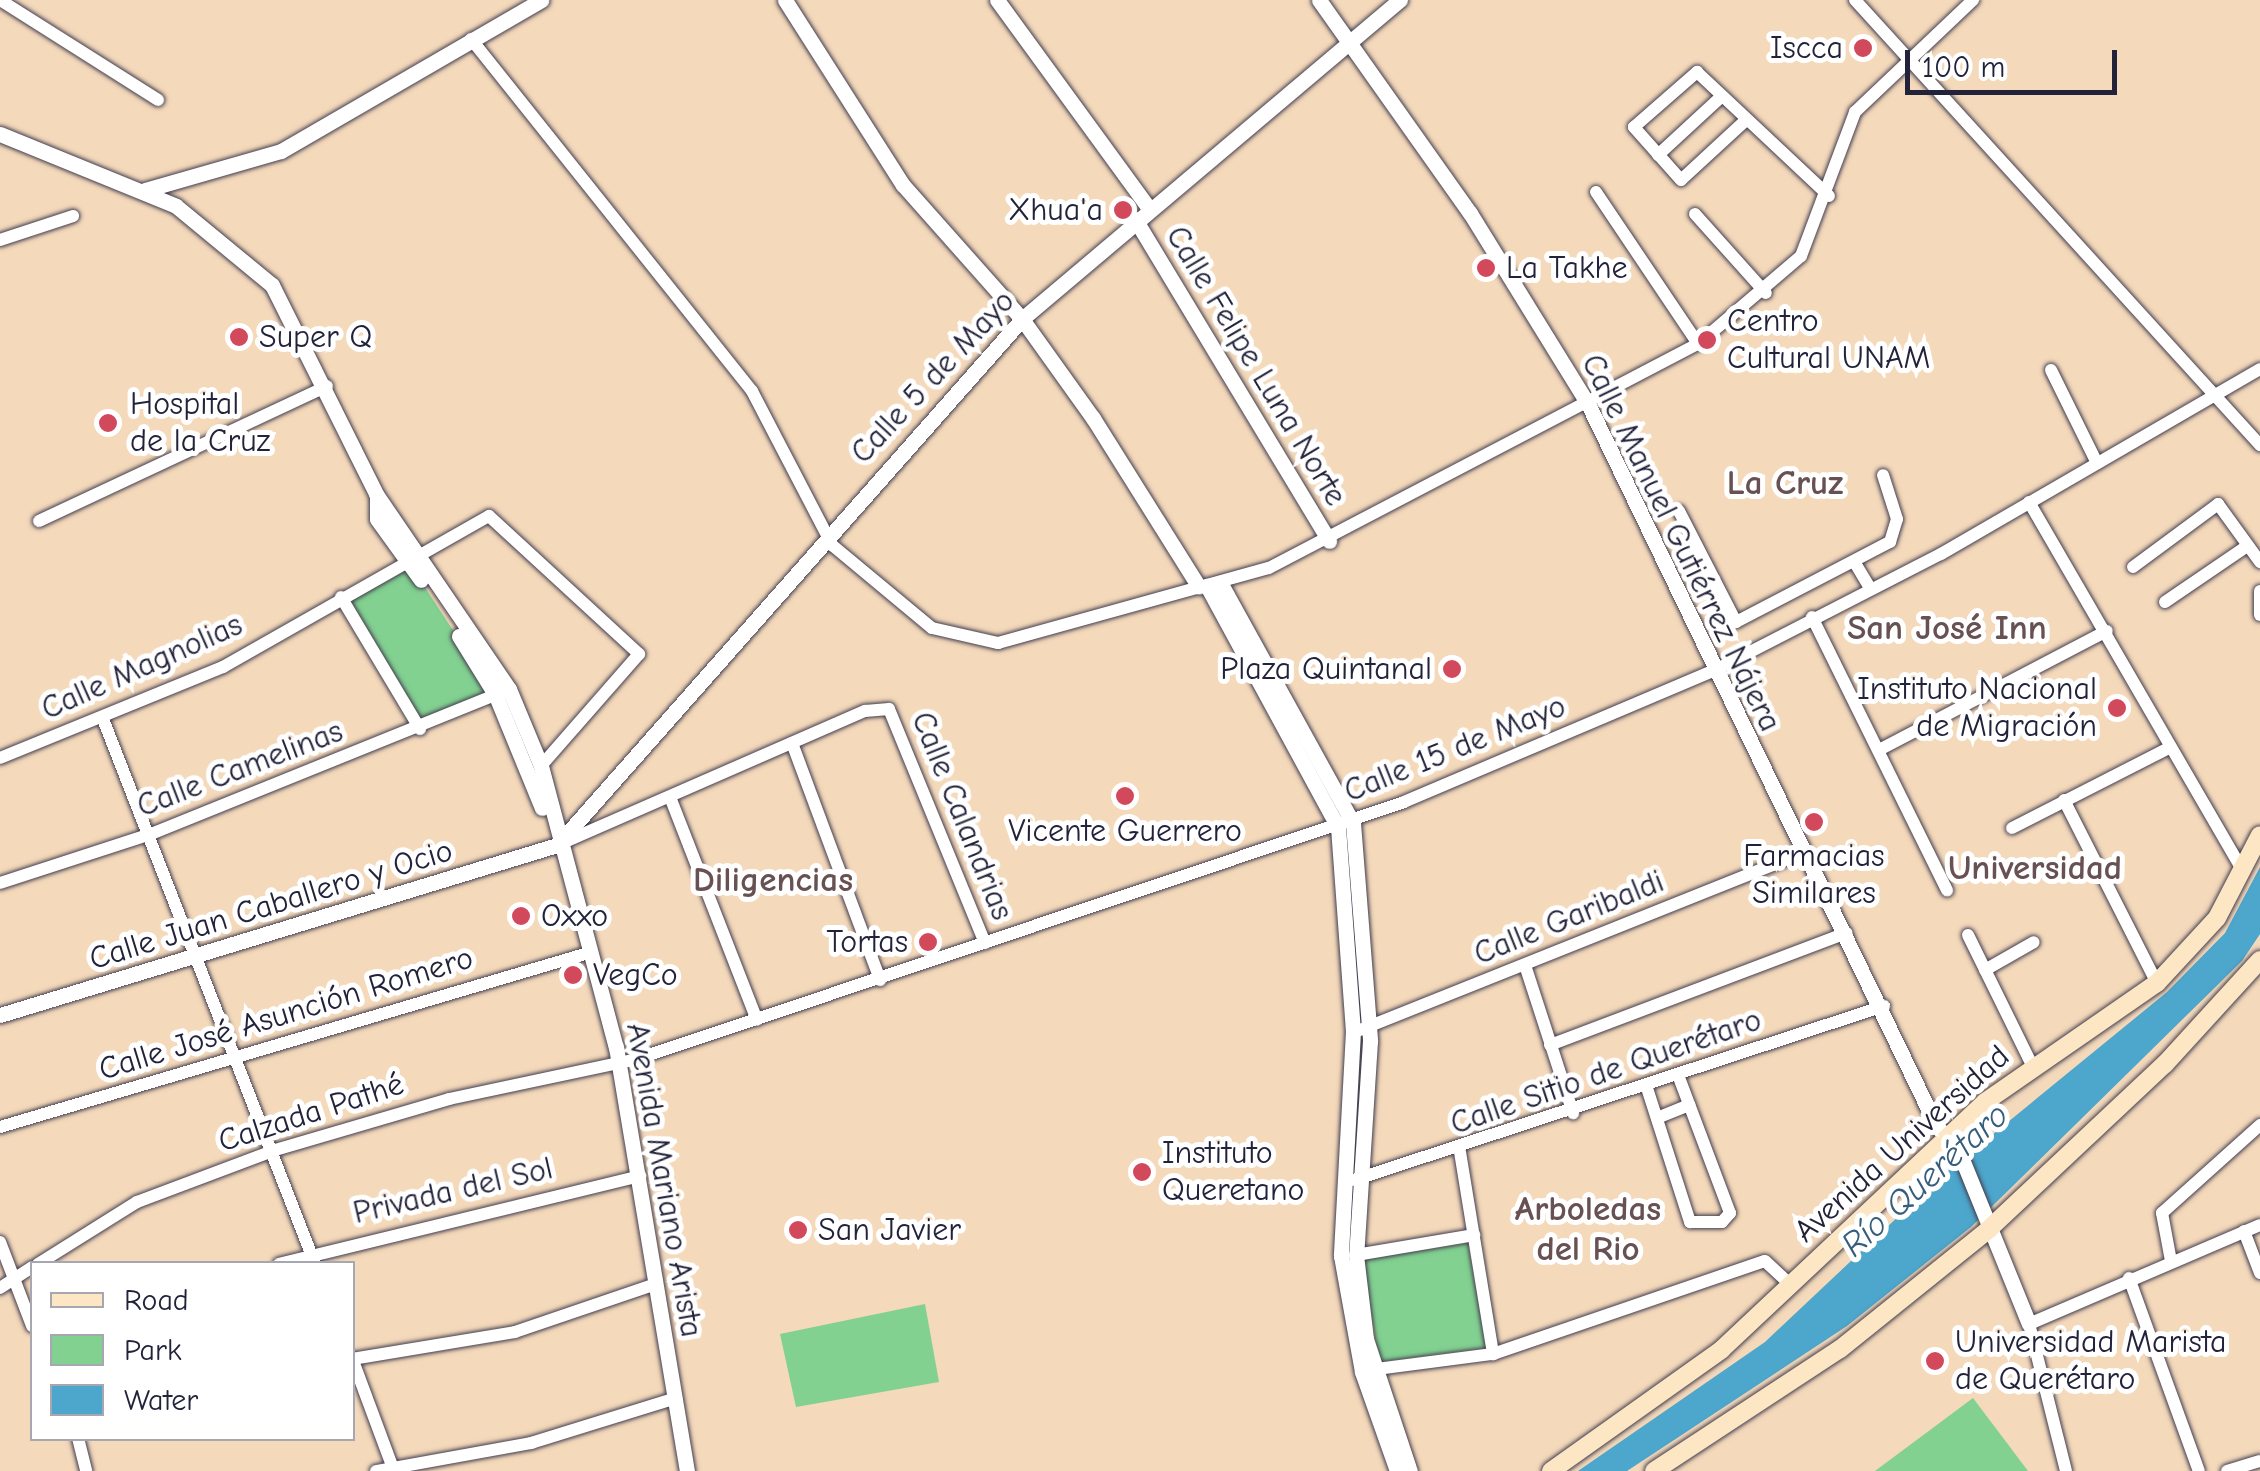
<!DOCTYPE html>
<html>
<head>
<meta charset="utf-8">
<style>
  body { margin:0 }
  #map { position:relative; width:2260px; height:1471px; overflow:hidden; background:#f4d9bb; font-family:"Comic Neue",sans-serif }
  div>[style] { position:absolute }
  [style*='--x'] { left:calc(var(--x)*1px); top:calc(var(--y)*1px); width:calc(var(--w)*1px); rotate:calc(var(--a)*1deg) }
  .green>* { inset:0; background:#82d191 }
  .water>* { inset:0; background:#4da6cb }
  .roads { filter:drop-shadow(0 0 2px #423d4e) drop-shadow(0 0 2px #423d4e) }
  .minor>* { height:12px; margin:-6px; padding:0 6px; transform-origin:6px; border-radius:6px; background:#fff }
  .tertiary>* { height:15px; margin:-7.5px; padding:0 7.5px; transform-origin:7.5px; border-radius:7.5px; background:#fff }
  .secondary>* { height:18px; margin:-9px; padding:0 9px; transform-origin:9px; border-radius:9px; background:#fce6c4 }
  .dots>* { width:28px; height:28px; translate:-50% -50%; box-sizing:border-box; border:5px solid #fff; border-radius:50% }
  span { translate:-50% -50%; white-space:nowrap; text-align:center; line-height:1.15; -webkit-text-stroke:10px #fff; paint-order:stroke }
  .poi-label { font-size:32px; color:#22223b }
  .right { translate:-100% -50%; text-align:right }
  .left { translate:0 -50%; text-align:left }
  .street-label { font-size:32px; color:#22223b }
  .neighbourhood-label { font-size:35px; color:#685152; font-weight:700 }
  .water-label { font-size:35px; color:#355d7c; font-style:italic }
  .legend { position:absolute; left:30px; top:1261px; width:325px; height:180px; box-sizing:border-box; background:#fff; border:2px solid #a7a7b1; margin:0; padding:12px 18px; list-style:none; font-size:30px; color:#22223b }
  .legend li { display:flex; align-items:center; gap:20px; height:50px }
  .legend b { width:50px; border:2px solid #a7a7b1 }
  .scale { position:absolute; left:1905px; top:50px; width:212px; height:45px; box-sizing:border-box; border:5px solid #22223b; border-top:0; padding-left:12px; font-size:30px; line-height:35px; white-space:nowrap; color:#22223b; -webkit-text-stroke:8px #fff; paint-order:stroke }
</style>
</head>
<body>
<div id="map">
  <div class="green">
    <i style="clip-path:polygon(407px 560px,496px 696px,420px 729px,341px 597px)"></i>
    <i style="clip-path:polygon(1468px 1243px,1486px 1348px,1379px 1362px,1363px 1260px)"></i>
    <i style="clip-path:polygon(925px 1304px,939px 1382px,796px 1407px,780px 1334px)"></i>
    <i style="clip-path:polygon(1973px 1398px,2028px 1471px,1875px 1471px)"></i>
  </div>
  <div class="water">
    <i style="clip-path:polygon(2260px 867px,2260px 934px,2242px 961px,1971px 1227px,1847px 1326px,1627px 1471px,1578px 1471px,1765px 1342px,1937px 1180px,2167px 992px,2225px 933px)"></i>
  </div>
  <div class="roads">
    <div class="minor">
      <i style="--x:0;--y:0;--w:187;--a:32.3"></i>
      <i style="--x:1855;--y:0;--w:602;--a:47.69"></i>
      <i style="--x:471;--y:39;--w:450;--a:51.4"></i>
      <i style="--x:752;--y:391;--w:174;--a:62.5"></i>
      <i style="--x:832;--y:545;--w:130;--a:39.7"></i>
      <i style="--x:932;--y:628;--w:68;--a:12.8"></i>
      <i style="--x:998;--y:643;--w:281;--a:-15.5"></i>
      <i style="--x:1269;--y:568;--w:484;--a:-27.6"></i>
      <i style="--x:1698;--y:344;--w:135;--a:-40.5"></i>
      <i style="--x:1801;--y:256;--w:154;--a:-69.4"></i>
      <i style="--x:1855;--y:112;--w:163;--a:-43.5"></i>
      <i style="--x:1746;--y:120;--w:88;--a:137.3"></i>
      <i style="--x:1681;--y:180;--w:71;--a:-131.6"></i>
      <i style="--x:1634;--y:127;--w:84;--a:-41.1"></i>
      <i style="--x:1697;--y:72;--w:181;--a:43.2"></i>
      <i style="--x:1658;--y:155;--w:87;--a:-42.7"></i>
      <i style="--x:1596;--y:192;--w:183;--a:56.1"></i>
      <i style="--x:1695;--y:214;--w:106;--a:48.1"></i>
      <i style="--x:0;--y:240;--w:77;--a:-18.2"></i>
      <i style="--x:2051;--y:370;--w:104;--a:63.7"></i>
      <i style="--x:2029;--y:502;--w:424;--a:59.9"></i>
      <i style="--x:1679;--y:511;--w:125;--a:62.8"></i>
      <i style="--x:1736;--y:622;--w:174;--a:-27.5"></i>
      <i style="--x:1890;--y:542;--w:24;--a:-73"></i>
      <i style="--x:1897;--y:519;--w:46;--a:-107.7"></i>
      <i style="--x:39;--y:521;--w:318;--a:-25.1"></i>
      <i style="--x:1855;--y:563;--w:29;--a:59"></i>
      <i style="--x:2133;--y:567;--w:106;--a:-36.5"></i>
      <i style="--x:2218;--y:504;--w:72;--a:54.1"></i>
      <i style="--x:2260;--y:591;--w:24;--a:90"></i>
      <i style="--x:341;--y:597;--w:154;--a:59.1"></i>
      <i style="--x:2165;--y:602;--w:99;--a:-34.3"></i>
      <i style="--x:1812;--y:617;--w:305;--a:63.7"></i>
      <i style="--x:103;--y:719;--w:585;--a:68.74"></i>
      <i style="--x:792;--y:743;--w:253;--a:69.6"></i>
      <i style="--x:1879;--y:750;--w:257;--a:-27.6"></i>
      <i style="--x:0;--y:758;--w:241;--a:-22.2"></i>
      <i style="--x:223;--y:667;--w:306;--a:-29.6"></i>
      <i style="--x:489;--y:516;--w:204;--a:42.6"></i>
      <i style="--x:639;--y:654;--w:149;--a:131.2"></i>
      <i style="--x:670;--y:797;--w:239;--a:68.7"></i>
      <i style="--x:2064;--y:800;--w:205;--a:63.1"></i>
      <i style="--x:2012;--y:828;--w:178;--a:-27"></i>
      <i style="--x:560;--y:844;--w:333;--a:-23.6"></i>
      <i style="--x:865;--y:711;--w:24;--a:-5"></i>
      <i style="--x:889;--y:709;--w:253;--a:67.7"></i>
      <i style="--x:0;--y:883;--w:159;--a:-18"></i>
      <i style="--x:151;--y:834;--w:379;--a:-22"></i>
      <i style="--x:1968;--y:935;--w:145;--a:63.8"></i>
      <i style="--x:1525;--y:965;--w:156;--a:72"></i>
      <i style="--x:1985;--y:970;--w:56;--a:-29.7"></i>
      <i style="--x:1360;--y:1030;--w:479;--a:-21.8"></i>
      <i style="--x:1550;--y:1045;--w:317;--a:-20.7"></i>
      <i style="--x:1647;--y:1088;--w:141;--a:72.2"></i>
      <i style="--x:1690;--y:1222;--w:32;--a:0"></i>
      <i style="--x:1722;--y:1222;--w:12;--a:-48"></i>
      <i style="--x:1730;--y:1213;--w:145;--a:-110.6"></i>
      <i style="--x:1657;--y:1118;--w:35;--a:-22"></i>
      <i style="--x:0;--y:1127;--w:613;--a:-16.48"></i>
      <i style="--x:1460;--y:1152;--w:205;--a:80.7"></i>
      <i style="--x:1354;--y:1180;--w:558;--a:-18.18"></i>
      <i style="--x:2244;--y:1231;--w:45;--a:69.1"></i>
      <i style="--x:0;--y:1242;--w:90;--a:69.1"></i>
      <i style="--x:1356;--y:1255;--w:120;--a:-9.6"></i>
      <i style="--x:2171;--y:1261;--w:49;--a:-100.6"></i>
      <i style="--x:2162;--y:1213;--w:132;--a:-41.9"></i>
      <i style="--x:38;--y:1264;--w:117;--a:-32.1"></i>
      <i style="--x:137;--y:1202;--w:147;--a:-20.6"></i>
      <i style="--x:275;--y:1150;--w:181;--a:-16.3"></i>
      <i style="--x:449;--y:1099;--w:192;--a:-12"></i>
      <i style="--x:637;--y:1059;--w:809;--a:-18.52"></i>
      <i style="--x:1404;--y:802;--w:336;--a:-23"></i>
      <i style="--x:1713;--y:671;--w:256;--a:-27.2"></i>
      <i style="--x:1941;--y:554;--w:369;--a:-30.1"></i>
      <i style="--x:279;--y:1264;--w:372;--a:-13.7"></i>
      <i style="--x:2129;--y:1278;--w:205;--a:70.1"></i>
      <i style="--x:0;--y:1288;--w:38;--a:-33"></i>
      <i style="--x:352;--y:1358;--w:121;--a:69.6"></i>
      <i style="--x:352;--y:1359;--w:165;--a:-9.4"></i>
      <i style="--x:515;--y:1332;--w:149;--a:-18.8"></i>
      <i style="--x:1369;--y:1370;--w:125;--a:-7.4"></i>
      <i style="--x:1493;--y:1354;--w:287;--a:-18.9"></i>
      <i style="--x:1765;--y:1261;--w:37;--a:43"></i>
      <i style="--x:78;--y:1438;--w:34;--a:76"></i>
      <i style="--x:376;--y:1471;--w:158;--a:-10.2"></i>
      <i style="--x:531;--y:1443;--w:152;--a:-17.2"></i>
      <i style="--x:2066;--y:1471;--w:152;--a:-104.1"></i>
      <i style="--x:2029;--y:1324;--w:251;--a:-23.2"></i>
      <i style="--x:2227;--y:1471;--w:34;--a:-17"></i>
    </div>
    <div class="tertiary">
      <i style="--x:785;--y:0;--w:219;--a:57.5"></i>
      <i style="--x:903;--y:185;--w:179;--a:48.4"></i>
      <i style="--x:1022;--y:319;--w:122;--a:54.4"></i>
      <i style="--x:1093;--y:418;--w:199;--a:57.9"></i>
      <i style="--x:997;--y:0;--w:255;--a:53.9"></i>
      <i style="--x:1319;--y:0;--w:261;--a:54.7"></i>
      <i style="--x:1470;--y:213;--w:227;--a:58.3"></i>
      <i style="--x:1589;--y:406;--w:796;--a:64.24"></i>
      <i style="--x:1935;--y:1123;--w:45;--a:53.1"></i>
      <i style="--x:1962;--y:1159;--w:178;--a:67.9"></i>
      <i style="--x:0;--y:134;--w:190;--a:22.2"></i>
      <i style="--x:176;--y:206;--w:124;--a:39.5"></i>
      <i style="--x:272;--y:285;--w:233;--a:63.5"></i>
      <i style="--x:376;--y:494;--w:236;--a:55.7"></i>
      <i style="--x:509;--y:689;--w:83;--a:67.4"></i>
      <i style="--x:541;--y:766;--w:291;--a:75.1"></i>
      <i style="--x:616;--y:1047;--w:430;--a:80.5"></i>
      <i style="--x:145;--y:190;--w:141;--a:-16"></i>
      <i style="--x:281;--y:151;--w:301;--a:-30.1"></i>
      <i style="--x:1135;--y:219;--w:376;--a:58.9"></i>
      <i style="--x:377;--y:497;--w:22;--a:90"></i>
      <i style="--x:377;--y:519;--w:75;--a:54.2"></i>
      <i style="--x:1221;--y:584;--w:273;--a:61.1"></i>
      <i style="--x:1353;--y:823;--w:219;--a:85.5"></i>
      <i style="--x:1370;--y:1041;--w:214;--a:93.7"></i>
      <i style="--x:1356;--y:1255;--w:85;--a:83.2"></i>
      <i style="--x:1366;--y:1339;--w:139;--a:71.6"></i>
      <i style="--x:1207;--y:586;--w:274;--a:61.5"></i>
      <i style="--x:1338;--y:827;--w:205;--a:85.8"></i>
      <i style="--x:1353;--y:1031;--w:225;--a:93.1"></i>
      <i style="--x:1341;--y:1256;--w:118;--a:79.7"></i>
      <i style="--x:1362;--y:1372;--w:105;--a:70.5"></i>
      <i style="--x:459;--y:636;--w:70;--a:58.3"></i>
      <i style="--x:496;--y:696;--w:121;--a:67.7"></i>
      <i style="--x:0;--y:1015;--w:582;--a:-16.97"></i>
      <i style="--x:557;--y:845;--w:702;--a:-48.52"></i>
      <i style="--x:1022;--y:319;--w:495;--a:-40.2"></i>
    </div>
    <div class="secondary">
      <i style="--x:1551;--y:1471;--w:209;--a:-35.4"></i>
      <i style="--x:1721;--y:1350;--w:362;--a:-43.2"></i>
      <i style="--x:1985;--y:1102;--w:209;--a:-34.7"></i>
      <i style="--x:2157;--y:983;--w:88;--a:-47.3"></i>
      <i style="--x:2217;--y:918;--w:93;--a:-62.6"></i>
      <i style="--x:1654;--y:1471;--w:222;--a:-33.3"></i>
      <i style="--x:1840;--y:1349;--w:191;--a:-38.8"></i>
      <i style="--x:1989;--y:1229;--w:241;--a:-43.2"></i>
      <i style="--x:2165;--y:1064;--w:141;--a:-47.6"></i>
    </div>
  </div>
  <div class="dots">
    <i style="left:1863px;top:48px;background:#d1495b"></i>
    <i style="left:1123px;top:210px;background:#d1495b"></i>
    <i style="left:1486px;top:268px;background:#d1495b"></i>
    <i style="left:239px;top:337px;background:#d1495b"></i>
    <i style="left:1707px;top:340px;background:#d1495b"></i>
    <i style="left:108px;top:423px;background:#d1495b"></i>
    <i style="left:1452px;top:669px;background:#d1495b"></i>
    <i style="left:2117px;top:708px;background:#d1495b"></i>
    <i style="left:1125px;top:796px;background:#d1495b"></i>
    <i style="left:1814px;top:822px;background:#d1495b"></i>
    <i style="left:521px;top:916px;background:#d1495b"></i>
    <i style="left:928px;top:942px;background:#d1495b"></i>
    <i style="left:573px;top:975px;background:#d1495b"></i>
    <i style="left:1142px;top:1172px;background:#d1495b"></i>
    <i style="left:798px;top:1230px;background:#d1495b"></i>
    <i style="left:1935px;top:1361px;background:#d1495b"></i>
  </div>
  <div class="poi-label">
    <span class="right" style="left:1843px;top:48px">Iscca</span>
    <span class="right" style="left:1103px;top:210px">Xhua'a</span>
    <span class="left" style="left:1506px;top:268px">La Takhe</span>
    <span class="left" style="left:1727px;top:340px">Centro<br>Cultural UNAM</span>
    <span class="left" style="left:259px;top:337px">Super Q</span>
    <span class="left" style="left:130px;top:423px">Hospital<br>de la Cruz</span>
    <span class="right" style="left:1432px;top:669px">Plaza Quintanal</span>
    <span class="right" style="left:2097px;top:708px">Instituto Nacional<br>de Migración</span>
    <span style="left:1125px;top:831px">Vicente Guerrero</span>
    <span style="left:1814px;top:875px">Farmacias<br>Similares</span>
    <span class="left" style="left:541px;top:916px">Oxxo</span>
    <span class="right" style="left:908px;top:942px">Tortas</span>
    <span class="left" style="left:593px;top:975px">VegCo</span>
    <span class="left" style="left:1162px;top:1172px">Instituto<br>Queretano</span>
    <span class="left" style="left:818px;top:1230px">San Javier</span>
    <span class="left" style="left:1955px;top:1361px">Universidad Marista<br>de Querétaro</span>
  </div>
  <div class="street-label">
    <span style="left:1256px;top:366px;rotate:59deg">Calle Felipe Luna Norte</span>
    <span style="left:933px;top:377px;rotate:-47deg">Calle 5 de Mayo</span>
    <span style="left:1681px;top:543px;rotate:64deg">Calle Manuel Gutiérrez Nájera</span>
    <span style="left:142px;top:667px;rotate:-24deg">Calle Magnolias</span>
    <span style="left:1455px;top:749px;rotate:-22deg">Calle 15 de Mayo</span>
    <span style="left:240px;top:769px;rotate:-21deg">Calle Camelinas</span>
    <span style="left:962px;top:816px;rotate:68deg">Calle Calandrias</span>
    <span style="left:271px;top:905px;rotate:-17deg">Calle Juan Caballero y Ocio</span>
    <span style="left:1569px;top:918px;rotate:-22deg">Calle Garibaldi</span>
    <span style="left:286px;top:1014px;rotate:-17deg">Calle José Asunción Romero</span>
    <span style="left:1606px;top:1072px;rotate:-19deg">Calle Sitio de Querétaro</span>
    <span style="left:311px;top:1113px;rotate:-18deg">Calzada Pathé</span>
    <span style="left:1902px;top:1144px;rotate:-42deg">Avenida Universidad</span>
    <span style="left:664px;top:1180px;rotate:80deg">Avenida Mariano Arista</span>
    <span style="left:453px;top:1191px;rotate:-13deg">Privada del Sol</span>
  </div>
  <div class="neighbourhood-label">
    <span style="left:1785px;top:483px">La Cruz</span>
    <span style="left:1947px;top:628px">San José Inn</span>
    <span style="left:2035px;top:868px">Universidad</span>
    <span style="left:773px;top:880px">Diligencias</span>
    <span style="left:1588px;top:1229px">Arboledas<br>del Rio</span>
  </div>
  <div class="water-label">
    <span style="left:1925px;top:1180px;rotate:-42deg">Río Querétaro</span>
  </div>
  <ul class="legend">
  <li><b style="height:12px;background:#fce6c4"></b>Road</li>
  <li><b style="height:28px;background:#82d191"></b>Park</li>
  <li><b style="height:28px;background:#4da6cb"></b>Water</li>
  </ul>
  <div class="scale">100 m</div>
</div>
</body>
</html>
